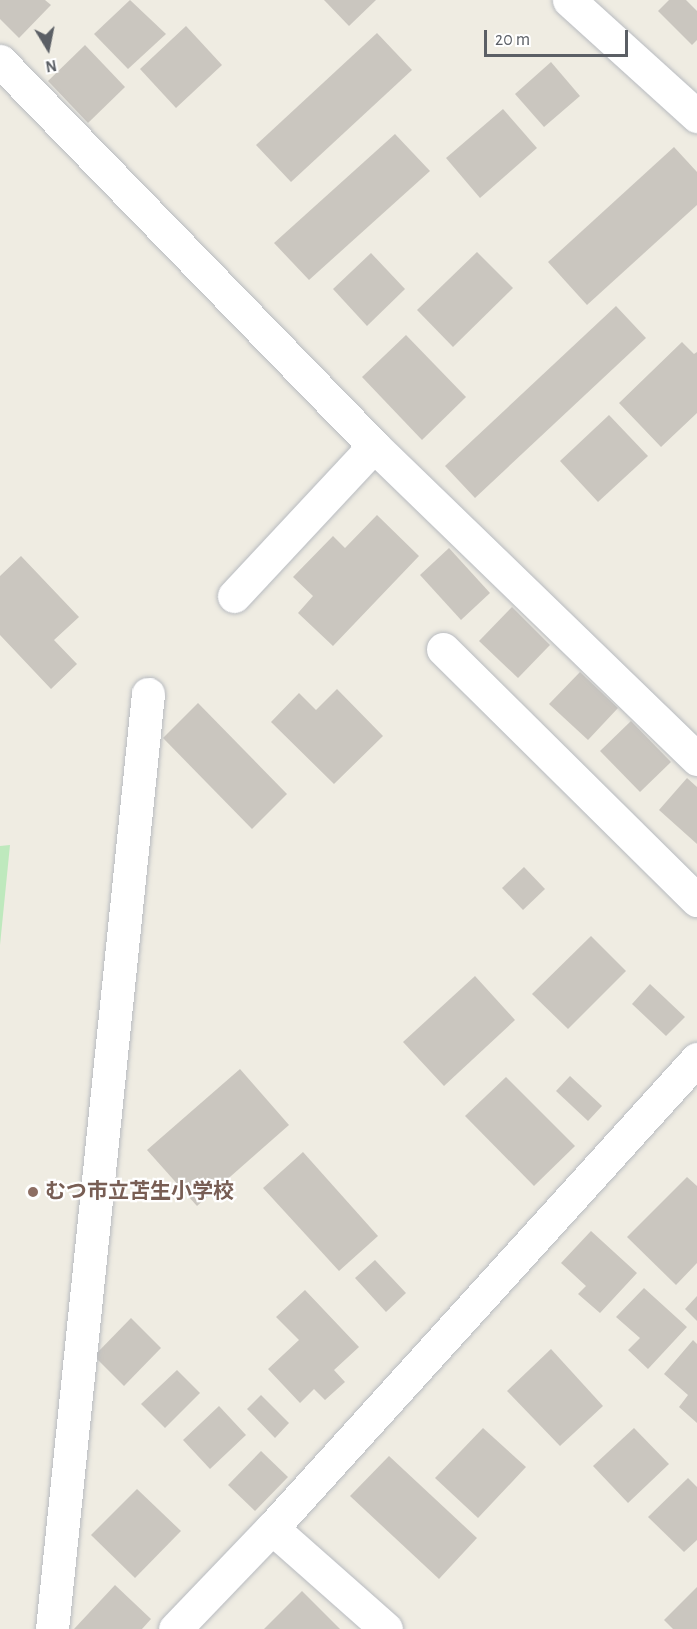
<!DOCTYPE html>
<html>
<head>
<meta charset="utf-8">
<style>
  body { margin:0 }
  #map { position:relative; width:697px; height:1629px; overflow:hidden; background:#efece2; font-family:"Alegreya Sans","Noto Sans JP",sans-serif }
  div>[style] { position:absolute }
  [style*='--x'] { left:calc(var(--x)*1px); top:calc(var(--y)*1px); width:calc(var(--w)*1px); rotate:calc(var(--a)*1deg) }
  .green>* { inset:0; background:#bee9bd }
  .building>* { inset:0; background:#cac6bf }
  .roads { filter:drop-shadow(0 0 2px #b8bbc0) drop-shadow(0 0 2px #b8bbc0) }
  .minor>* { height:33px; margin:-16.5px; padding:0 16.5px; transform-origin:16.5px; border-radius:16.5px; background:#fff }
  .dots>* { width:16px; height:16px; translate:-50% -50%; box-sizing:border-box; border:3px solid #fff; border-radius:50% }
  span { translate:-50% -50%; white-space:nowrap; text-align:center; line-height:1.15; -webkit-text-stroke:4.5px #fff; paint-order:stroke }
  .education-label { font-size:21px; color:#785e54; font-weight:700 }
  .left { translate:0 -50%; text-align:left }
  .north { position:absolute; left:18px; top:18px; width:60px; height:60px; -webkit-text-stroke:4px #fff; paint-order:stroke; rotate:170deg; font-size:16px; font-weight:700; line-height:24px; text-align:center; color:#5b5f65 }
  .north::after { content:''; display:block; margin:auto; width:21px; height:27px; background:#5b5f65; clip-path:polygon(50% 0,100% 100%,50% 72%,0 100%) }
  .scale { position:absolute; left:484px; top:30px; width:144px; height:27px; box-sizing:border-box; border:3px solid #5b5f65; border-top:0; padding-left:8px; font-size:18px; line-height:21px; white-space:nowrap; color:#5b5f65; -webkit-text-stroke:4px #fff; paint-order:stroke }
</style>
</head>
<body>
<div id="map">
  <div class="green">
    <i style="clip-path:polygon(10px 845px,0 945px,0 846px)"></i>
  </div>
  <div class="building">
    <i style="clip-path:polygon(0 0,45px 0,51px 5px,19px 38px,0 19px)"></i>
    <i style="clip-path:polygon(130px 0,166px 34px,128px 69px,94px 34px)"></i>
    <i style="clip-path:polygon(324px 0,376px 0,349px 26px)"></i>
    <i style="clip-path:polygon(669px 0,686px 0,697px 11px,697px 40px,692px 45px,658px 11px)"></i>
    <i style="clip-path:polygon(186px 26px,222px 65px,176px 108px,140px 69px)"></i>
    <i style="clip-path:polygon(377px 33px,412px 70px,291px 182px,256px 145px)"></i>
    <i style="clip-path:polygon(85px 45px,125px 87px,88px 123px,48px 81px)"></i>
    <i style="clip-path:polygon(551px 62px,580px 96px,544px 127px,515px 94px)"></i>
    <i style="clip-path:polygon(503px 109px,537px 148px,480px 198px,446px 158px)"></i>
    <i style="clip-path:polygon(395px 134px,430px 171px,309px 280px,274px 243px)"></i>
    <i style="clip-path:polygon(674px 147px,697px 172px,697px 205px,587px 305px,548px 262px)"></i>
    <i style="clip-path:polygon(477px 252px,513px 288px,453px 347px,417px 310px)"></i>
    <i style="clip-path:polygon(371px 253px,405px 289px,367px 326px,333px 289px)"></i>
    <i style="clip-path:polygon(616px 306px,646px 338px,475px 498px,445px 466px)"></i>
    <i style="clip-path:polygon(406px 335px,466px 397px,422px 440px,362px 377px)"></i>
    <i style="clip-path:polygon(682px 342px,694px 354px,697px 352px,697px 413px,661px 447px,619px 403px)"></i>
    <i style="clip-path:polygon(609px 415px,648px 456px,598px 502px,560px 461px)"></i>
    <i style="clip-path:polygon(377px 515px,419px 556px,333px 646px,298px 613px,313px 596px,293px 577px,333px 536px,345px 548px)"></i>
    <i style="clip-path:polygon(449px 548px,490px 593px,461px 620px,420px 575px)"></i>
    <i style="clip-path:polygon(21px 556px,79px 617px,54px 640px,77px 664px,51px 689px,0 635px,0 576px)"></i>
    <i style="clip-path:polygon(512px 607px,550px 645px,518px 678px,479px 641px)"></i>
    <i style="clip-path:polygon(580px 672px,618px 708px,588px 740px,549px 704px)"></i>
    <i style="clip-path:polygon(337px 689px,383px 736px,334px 784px,271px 722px,299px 693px,316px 710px)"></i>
    <i style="clip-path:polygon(198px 703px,287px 794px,252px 829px,163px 738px)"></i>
    <i style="clip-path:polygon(631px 721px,671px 762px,640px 792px,600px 751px)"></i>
    <i style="clip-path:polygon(687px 778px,697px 787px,697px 844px,659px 810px)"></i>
    <i style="clip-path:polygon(524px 867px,545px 889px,523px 910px,502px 888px)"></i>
    <i style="clip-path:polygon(591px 936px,626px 971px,568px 1029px,532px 994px)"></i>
    <i style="clip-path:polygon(475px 976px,515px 1020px,444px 1086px,403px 1042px)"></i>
    <i style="clip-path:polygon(650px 984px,685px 1017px,666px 1036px,632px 1004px)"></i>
    <i style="clip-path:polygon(240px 1069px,289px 1125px,197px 1206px,147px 1150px)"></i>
    <i style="clip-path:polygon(570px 1076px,602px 1106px,588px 1121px,556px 1091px)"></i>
    <i style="clip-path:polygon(506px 1077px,575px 1146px,534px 1186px,465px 1116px)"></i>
    <i style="clip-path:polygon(303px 1152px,378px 1236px,339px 1271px,263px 1188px)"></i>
    <i style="clip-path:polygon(687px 1177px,697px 1186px,697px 1263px,676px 1285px,627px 1237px)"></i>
    <i style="clip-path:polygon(591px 1231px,637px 1273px,600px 1313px,578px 1294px,586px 1286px,561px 1263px)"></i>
    <i style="clip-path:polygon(375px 1260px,406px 1293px,386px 1312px,355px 1278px)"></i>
    <i style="clip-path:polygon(644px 1288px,687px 1327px,648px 1369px,628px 1350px,640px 1338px,616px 1317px)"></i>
    <i style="clip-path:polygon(305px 1290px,359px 1347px,334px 1370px,345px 1382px,325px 1400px,314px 1389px,300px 1403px,268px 1369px,299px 1340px,276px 1317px)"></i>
    <i style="clip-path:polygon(697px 1296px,697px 1321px,685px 1309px)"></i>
    <i style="clip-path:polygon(131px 1318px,161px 1348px,124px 1386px,94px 1356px)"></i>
    <i style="clip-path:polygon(693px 1340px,697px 1344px,697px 1423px,679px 1407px,688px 1395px,664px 1374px)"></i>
    <i style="clip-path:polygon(551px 1349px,603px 1406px,560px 1446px,507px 1391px)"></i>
    <i style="clip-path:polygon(177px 1370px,200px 1393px,165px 1428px,141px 1404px)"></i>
    <i style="clip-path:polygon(261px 1395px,289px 1423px,275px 1438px,247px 1409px)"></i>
    <i style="clip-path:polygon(219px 1406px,246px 1435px,210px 1469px,183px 1440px)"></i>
    <i style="clip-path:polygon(483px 1428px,526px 1467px,478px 1518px,435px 1478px)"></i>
    <i style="clip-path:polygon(634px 1428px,669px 1464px,628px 1503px,593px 1466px)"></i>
    <i style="clip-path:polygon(261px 1451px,288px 1477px,255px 1511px,228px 1485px)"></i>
    <i style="clip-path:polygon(389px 1456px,477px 1538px,439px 1579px,350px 1496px)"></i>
    <i style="clip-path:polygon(688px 1478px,697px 1487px,697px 1540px,684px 1552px,648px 1517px)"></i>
    <i style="clip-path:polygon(137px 1489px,181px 1531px,135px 1578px,91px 1535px)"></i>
    <i style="clip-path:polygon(115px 1585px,151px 1619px,142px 1629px,74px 1629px)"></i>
    <i style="clip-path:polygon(697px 1587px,697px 1629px,673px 1629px,664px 1620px)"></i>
    <i style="clip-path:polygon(302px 1591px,340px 1629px,264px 1629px)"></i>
  </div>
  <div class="roads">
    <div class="minor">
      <i style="--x:569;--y:0;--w:173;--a:42.2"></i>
      <i style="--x:0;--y:61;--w:537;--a:45.83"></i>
      <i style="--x:374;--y:446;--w:450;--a:44.1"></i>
      <i style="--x:234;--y:596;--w:205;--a:-47"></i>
      <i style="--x:443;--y:649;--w:357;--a:44.7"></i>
      <i style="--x:272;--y:1528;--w:152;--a:41.5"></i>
      <i style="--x:52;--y:1629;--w:940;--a:-84.14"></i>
      <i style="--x:175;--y:1629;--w:140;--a:-46.2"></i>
      <i style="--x:272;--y:1528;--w:633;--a:-47.82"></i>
    </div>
  </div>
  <div class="dots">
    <i style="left:33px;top:1192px;background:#8d6e63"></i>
  </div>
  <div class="education-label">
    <span class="left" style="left:45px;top:1192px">むつ市立苫生小学校</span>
  </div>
  <div class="north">N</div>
  <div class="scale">20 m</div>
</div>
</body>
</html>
